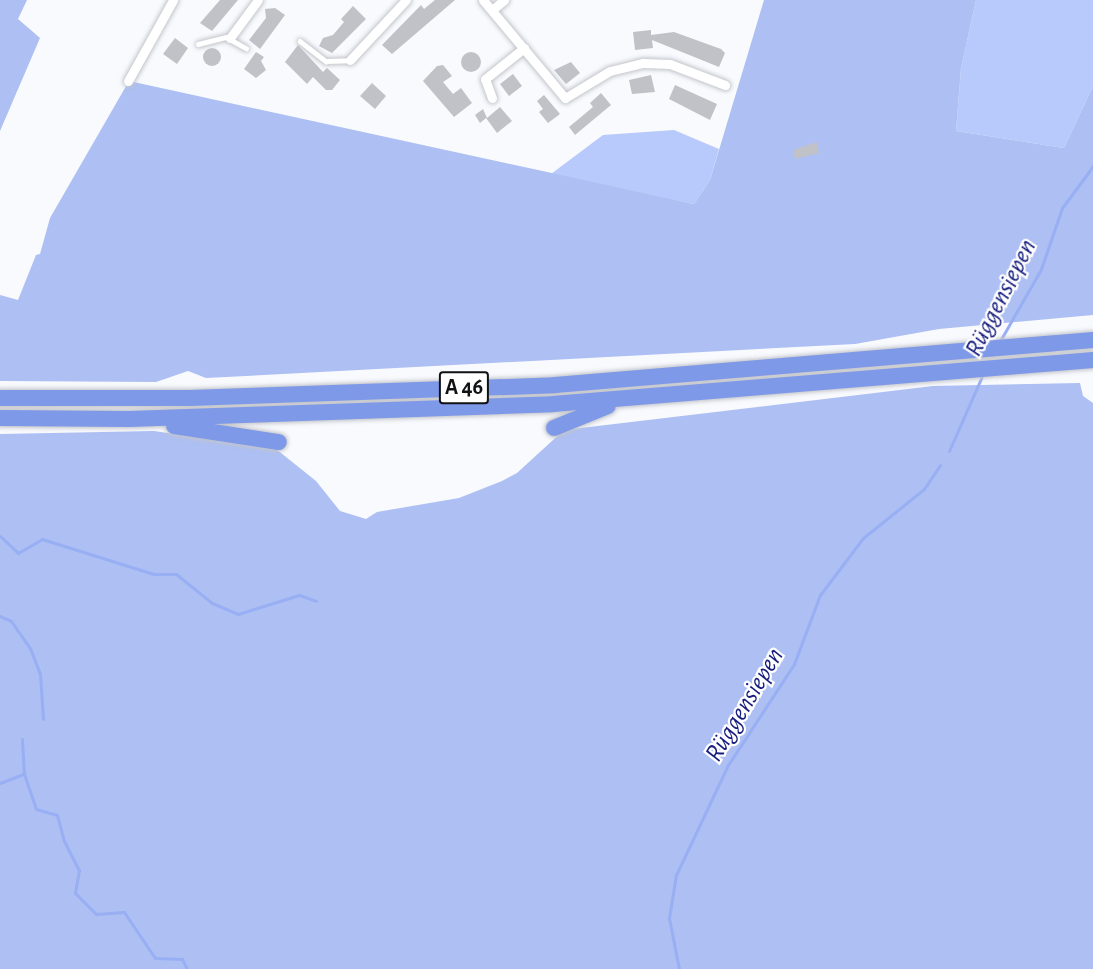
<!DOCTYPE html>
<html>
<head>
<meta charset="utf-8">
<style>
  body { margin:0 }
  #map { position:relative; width:1093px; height:969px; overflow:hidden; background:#f8fafe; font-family:"Alegreya Sans",sans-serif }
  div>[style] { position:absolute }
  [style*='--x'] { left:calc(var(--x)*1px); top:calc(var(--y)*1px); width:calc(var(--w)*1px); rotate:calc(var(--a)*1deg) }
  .green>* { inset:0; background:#b8cafb }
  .forest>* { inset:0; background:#adbff3 }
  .stream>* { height:3px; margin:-1.5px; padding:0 1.5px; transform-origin:1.5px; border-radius:1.5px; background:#98aff4 }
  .building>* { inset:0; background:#c0c2c7 }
  .round { border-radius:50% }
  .roads { filter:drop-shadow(0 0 2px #c3c5ca) drop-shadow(0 0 2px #c3c5ca) }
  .lane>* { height:4.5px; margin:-2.25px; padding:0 2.25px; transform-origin:2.25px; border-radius:2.25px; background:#fff }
  .street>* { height:9px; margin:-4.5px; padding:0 4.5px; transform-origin:4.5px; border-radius:4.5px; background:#fff }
  .highway>* { height:16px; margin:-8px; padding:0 8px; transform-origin:8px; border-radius:8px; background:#7f99e9 }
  span { translate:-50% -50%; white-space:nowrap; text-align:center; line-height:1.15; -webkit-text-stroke:4.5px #fff; paint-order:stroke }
  .shield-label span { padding:2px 4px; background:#fff; border:2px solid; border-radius:4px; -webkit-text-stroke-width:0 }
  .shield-label { font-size:22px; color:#111214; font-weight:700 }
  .water-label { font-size:26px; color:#161d7e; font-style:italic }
</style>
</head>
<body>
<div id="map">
  <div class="green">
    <i style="clip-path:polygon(976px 0,1093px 0,1093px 86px,1064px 148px,956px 131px,961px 68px)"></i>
    <i style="clip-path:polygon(674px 130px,719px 149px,710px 180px,694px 204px,551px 174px,603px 135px)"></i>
  </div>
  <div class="forest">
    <i style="clip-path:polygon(0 0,27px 0,18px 19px,40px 38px,0 131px)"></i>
    <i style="clip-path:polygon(764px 0,976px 0,961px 68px,956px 131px,1064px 148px,1093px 86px,1093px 315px,939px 329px,855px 344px,206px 378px,188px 371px,156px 382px,0 381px,0 295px,18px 300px,36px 255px,40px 254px,50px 218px,129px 81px,694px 204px,710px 180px)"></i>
    <i style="clip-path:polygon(1080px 383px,1083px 396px,1093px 403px,1093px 969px,0 969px,0 434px,154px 431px,276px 449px,316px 481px,340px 511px,366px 519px,377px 512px,459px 498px,502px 481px,517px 473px,564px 430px,933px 386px)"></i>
  </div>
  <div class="stream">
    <i style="--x:1000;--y:341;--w:83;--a:-60.3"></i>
    <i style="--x:1041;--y:269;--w:65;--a:-71"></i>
    <i style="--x:1062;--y:208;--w:52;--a:-53.6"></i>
    <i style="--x:949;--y:451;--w:84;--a:-66.2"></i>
    <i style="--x:0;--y:536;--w:25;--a:43"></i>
    <i style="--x:18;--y:553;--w:28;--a:-30"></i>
    <i style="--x:42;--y:539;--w:117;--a:17.4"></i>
    <i style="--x:154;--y:574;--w:22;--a:0"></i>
    <i style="--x:176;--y:574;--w:46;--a:38.9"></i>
    <i style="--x:212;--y:603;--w:28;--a:23"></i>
    <i style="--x:238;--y:614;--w:64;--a:-17.3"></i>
    <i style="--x:299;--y:595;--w:18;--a:19"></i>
    <i style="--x:0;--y:616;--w:12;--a:24"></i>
    <i style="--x:11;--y:621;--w:33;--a:55"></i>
    <i style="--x:30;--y:648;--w:28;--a:69"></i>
    <i style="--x:40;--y:674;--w:45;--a:86.2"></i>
    <i style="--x:22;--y:739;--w:35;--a:87"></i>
    <i style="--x:24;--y:774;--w:37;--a:71"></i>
    <i style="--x:36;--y:809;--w:22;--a:16"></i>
    <i style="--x:57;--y:815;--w:27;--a:75"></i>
    <i style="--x:64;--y:841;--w:33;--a:63"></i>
    <i style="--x:79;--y:870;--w:23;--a:100"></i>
    <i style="--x:75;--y:893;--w:30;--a:45"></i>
    <i style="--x:96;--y:914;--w:28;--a:-4"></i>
    <i style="--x:124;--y:912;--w:55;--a:56"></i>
    <i style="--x:155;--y:958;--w:27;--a:2"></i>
    <i style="--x:182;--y:959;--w:11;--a:63"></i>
    <i style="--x:0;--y:783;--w:26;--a:-21"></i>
    <i style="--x:679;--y:969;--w:52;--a:-101.1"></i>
    <i style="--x:669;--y:918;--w:44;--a:-80.8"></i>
    <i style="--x:676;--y:875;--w:122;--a:-64.7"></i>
    <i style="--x:728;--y:765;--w:121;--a:-56.8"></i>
    <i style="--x:794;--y:664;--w:74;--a:-69.4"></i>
    <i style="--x:820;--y:595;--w:71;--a:-53"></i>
    <i style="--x:863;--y:538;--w:78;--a:-38.8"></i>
    <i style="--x:924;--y:489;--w:29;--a:-56"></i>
  </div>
  <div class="building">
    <i style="clip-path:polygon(220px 0,238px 0,212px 31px,200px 23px)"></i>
    <i style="clip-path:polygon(435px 0,455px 0,392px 54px,382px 45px,421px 5px,424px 9px)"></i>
    <i style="clip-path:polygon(353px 6px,366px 19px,332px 53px,319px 46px,323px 38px,333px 35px,344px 22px,341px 19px)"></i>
    <i style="clip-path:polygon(275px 8px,285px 15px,260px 49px,249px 40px,266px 18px,265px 9px)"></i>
    <i style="clip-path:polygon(651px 30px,651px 35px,674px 32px,721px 49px,725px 53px,719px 67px,652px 40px,653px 48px,635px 50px,633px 32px)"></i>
    <i style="clip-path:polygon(175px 38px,188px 48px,177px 64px,163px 54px)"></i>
    <i style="clip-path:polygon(298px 45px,323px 72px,327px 68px,340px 80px,332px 90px,326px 90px,313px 77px,307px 84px,285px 62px)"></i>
    <i class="round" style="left:203px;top:48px;width:18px;height:18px"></i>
    <i style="clip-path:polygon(256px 52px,264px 57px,261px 61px,266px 70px,256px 78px,244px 69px)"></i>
    <i class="round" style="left:461px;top:52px;width:20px;height:20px"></i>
    <i style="clip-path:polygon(571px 62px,580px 73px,566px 84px,554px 70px)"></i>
    <i style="clip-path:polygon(443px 65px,452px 76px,443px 82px,453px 94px,461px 88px,472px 103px,454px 117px,423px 81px,437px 66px)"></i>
    <i style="clip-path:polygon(513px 74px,522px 86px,509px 96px,500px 84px)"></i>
    <i style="clip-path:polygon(651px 75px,655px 92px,632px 94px,629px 80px)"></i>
    <i style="clip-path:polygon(372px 83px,386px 96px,375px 109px,360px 96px)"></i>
    <i style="clip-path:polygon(675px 85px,717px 104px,710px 120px,669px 99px)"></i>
    <i style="clip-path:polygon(601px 93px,611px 105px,575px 135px,569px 127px,593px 107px,590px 103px)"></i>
    <i style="clip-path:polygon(544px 95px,560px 114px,548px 123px,539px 112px,543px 109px,537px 101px)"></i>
    <i style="clip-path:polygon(500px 107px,512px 121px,497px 133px,486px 118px,480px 123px,475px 115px,483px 109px,487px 118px)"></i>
    <i style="clip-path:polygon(817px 142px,819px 153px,795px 159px,793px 150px)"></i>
  </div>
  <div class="roads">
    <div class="lane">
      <i style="--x:300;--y:41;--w:33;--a:38"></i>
      <i style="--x:326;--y:61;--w:24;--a:-2"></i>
      <i style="--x:198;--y:44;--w:29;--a:-14"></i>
      <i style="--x:226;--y:37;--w:23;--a:29"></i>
    </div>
    <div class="street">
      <i style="--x:483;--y:0;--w:128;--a:50.1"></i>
      <i style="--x:565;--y:98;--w:52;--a:-31"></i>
      <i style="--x:610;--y:71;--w:34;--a:-14"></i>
      <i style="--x:643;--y:63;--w:27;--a:2"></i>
      <i style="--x:670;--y:64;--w:59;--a:20.9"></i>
      <i style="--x:492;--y:10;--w:16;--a:-40"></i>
      <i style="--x:230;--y:38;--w:47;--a:-53.6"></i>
      <i style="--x:350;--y:60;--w:82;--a:-47"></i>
      <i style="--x:128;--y:81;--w:93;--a:-60.9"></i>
      <i style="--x:492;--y:98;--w:20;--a:-110"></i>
      <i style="--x:485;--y:79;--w:50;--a:-38.5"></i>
    </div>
    <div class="highway">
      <i style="--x:0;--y:398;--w:190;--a:0"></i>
      <i style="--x:190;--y:398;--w:365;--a:-2"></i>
      <i style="--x:555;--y:385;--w:540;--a:-4.78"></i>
      <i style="--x:0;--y:418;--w:129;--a:0.4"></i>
      <i style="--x:129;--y:419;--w:424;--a:-2"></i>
      <i style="--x:553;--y:404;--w:542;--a:-4.66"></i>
      <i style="--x:174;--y:426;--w:106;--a:8.7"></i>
      <i style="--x:554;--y:428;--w:58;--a:-22.2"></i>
    </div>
  </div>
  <div class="shield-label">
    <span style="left:464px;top:388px">A 46</span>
  </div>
  <div class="water-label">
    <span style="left:1001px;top:298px;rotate:-63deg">Rüggensiepen</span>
    <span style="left:745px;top:705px;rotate:-59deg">Rüggensiepen</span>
  </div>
</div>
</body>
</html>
